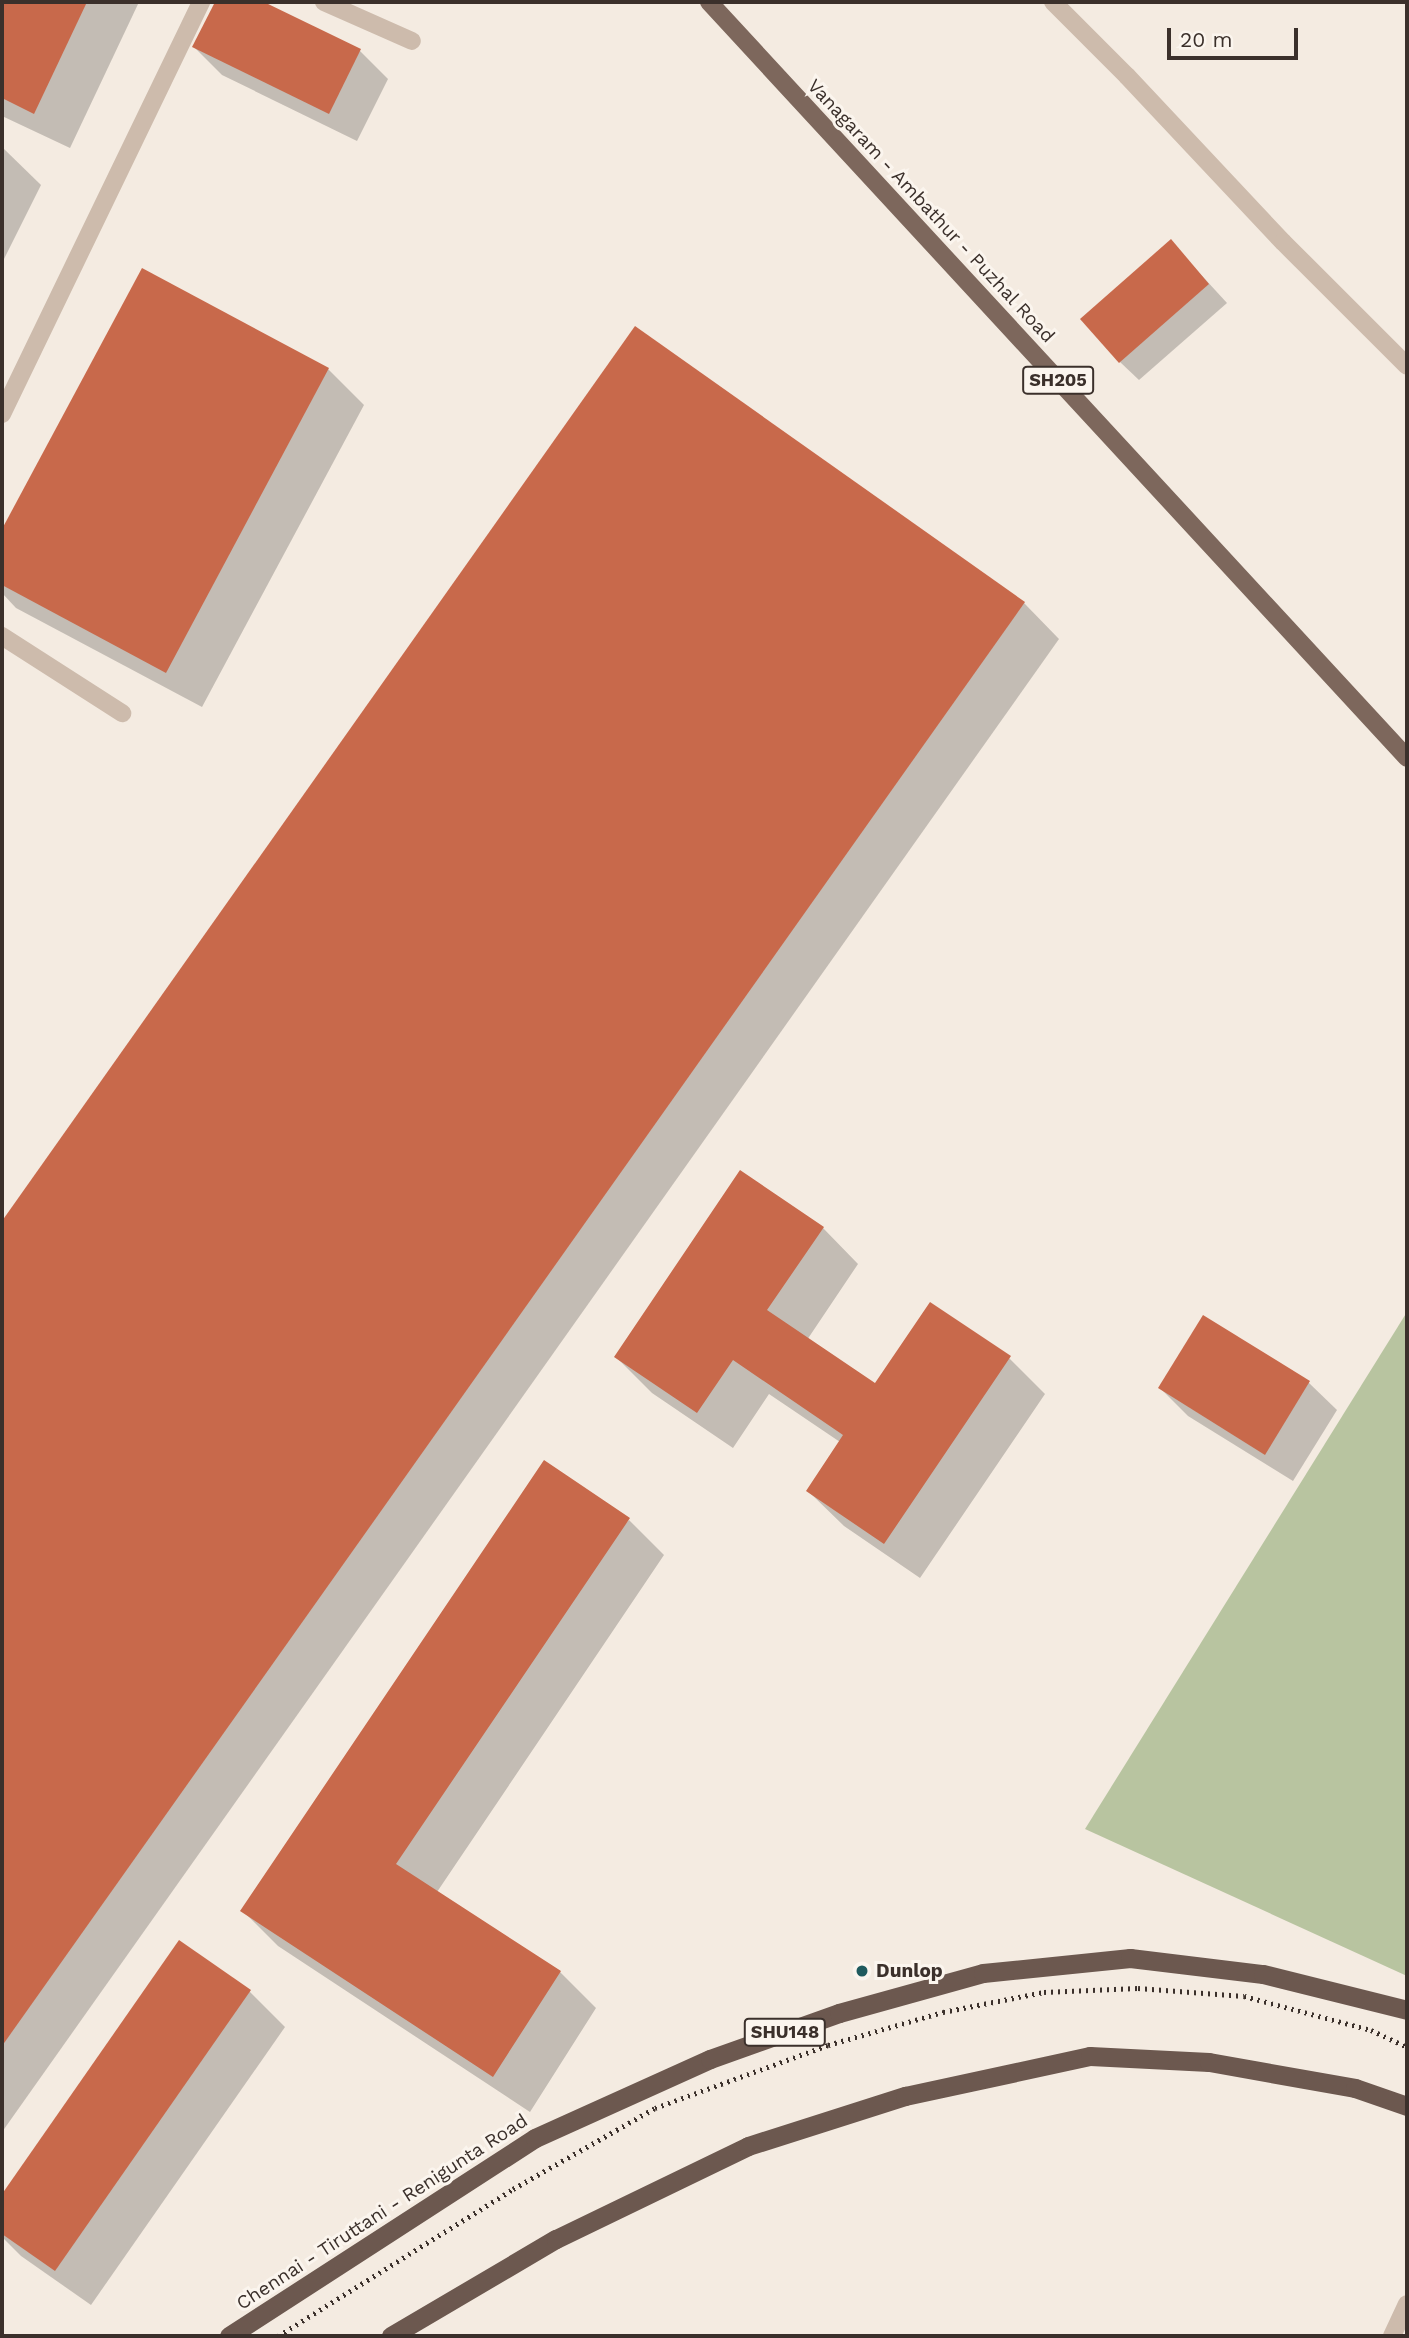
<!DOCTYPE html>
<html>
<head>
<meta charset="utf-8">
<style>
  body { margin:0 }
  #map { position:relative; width:1409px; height:2338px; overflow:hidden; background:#f4ebe1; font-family:"Work Sans",sans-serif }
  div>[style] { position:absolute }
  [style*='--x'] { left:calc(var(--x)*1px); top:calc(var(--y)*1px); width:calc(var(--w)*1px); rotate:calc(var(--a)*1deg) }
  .green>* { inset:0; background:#b8c4a0 }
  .shadow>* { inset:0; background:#0003 }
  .building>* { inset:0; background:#c8694b }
  .service>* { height:18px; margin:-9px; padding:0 9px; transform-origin:9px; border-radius:9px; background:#cdbbac }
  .minor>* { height:18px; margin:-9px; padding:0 9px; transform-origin:9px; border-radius:9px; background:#cdbbac }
  .primary>* { height:18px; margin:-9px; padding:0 9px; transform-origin:9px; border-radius:9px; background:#7d675c }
  .trunk>* { height:19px; margin:-9.5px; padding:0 9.5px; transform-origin:9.5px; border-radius:9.5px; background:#6c584f }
  .rail>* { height:5px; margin-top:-2.5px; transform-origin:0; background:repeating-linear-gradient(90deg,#3b302b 0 2px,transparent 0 7px) }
  .dots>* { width:19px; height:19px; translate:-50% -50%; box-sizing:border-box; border:4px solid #fbf5ee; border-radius:50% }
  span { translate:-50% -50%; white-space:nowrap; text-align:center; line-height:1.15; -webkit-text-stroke:6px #fbf5ee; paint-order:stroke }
  .shield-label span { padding:2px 5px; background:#fbf5ee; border:2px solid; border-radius:5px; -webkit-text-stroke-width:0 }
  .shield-label { font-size:18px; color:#3b302b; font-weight:700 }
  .street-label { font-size:19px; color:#3b302b }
  .poi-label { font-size:19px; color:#3b302b; font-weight:700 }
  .left { translate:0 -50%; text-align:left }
  .frame { position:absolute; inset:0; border:4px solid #3b302b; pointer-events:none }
  .scale { position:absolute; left:1167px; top:28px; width:131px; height:32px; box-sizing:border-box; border:4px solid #3b302b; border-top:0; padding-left:9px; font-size:21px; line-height:24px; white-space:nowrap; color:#3b302b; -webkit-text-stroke:5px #fbf5ee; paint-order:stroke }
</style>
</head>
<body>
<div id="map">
  <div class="green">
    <i style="clip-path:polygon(1407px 1312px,1407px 1976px,1085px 1829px)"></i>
  </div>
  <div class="shadow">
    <i style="clip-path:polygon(2px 2px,139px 2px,70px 148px,2px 116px)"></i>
    <i style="clip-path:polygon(217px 2px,260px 2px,360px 51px,388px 79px,357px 141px,222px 75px,194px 47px)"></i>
    <i style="clip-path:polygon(2px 147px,41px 185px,2px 263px)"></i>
    <i style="clip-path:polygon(1171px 242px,1227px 303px,1139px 380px,1120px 362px)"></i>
    <i style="clip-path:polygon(143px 270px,328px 369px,364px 405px,202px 707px,16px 608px,2px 593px,2px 533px)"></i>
    <i style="clip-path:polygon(636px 328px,1024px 603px,1059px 639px,2px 2132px,2px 1224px)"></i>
    <i style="clip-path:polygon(823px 1228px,858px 1264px,807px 1340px,875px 1386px,1009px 1358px,1045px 1394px,920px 1578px,844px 1526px,808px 1491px,840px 1442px,769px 1394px,733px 1448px,652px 1393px,616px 1357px)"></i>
    <i style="clip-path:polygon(1204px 1317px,1309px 1383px,1337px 1410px,1293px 1481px,1188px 1416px,1160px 1388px)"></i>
    <i style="clip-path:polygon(629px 1520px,664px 1555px,437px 1892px,560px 1972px,596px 2008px,530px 2112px,278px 1946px,242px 1910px)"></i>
    <i style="clip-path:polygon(180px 1942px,249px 1991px,285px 2027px,91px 2305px,21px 2256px,2px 2237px,2px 2197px)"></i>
  </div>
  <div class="building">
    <i style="clip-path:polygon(2px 2px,87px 2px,34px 114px,2px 98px)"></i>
    <i style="clip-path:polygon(215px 2px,264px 2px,361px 49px,329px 114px,192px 47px)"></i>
    <i style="clip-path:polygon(1171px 239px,1209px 284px,1119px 363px,1080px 319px)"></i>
    <i style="clip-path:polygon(142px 268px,329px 368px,166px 673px,2px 585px,2px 529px)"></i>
    <i style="clip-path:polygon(635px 326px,1025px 602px,2px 2046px,2px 1221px)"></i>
    <i style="clip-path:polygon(740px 1170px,824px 1227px,767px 1310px,875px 1383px,930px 1302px,1011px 1356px,884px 1544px,806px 1491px,843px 1435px,733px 1360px,697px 1413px,614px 1357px)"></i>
    <i style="clip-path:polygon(1203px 1315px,1310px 1381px,1265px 1455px,1158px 1388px)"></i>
    <i style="clip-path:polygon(544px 1460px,630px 1518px,396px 1864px,561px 1971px,493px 2077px,240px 1911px)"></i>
    <i style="clip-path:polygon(179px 1940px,251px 1990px,55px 2271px,2px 2234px,2px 2194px)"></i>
  </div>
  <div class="service">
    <i style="--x:324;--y:2;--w:96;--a:23.9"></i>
    <i style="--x:2;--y:414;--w:458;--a:-64.2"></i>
    <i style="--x:2;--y:636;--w:143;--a:32.7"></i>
    <i style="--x:1392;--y:2336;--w:35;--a:-65"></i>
  </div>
  <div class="minor">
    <i style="--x:1053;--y:2;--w:105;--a:45"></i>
    <i style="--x:1127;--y:76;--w:228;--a:46.8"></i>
    <i style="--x:1283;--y:242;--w:175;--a:45"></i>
  </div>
  <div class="primary">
    <i style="--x:709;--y:2;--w:1029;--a:47.28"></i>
  </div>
  <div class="trunk">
    <i style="--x:229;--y:2336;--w:364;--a:-32.9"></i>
    <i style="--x:535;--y:2138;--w:192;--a:-24.3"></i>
    <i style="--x:710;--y:2059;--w:137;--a:-19.6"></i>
    <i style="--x:839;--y:2013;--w:149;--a:-15.5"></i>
    <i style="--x:983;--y:1973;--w:148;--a:-5.8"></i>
    <i style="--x:1130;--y:1958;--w:134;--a:6.9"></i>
    <i style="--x:1263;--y:1974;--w:148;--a:14"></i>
    <i style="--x:391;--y:2336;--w:191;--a:-30.5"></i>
    <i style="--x:556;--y:2239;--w:213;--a:-25.8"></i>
    <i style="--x:748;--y:2146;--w:165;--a:-17.7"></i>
    <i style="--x:905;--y:2096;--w:189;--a:-12.2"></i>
    <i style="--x:1090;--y:2056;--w:119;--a:2.9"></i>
    <i style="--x:1209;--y:2062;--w:148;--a:10.1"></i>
    <i style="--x:1355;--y:2088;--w:55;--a:19.1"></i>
  </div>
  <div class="rail">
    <i style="--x:278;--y:2336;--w:277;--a:-32"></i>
    <i style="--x:513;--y:2189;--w:163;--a:-29.7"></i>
    <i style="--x:655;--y:2108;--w:184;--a:-20"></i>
    <i style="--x:828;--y:2045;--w:120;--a:-16"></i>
    <i style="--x:943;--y:2012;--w:103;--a:-11.2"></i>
    <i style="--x:1044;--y:1992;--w:94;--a:-2.4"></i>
    <i style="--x:1138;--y:1988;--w:106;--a:4.3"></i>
    <i style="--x:1244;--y:1996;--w:131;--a:15"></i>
    <i style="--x:1371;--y:2030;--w:40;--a:25"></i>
  </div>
  <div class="dots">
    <i style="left:862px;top:1971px;background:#1f5a5e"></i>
  </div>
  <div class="shield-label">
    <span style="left:1058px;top:380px">SH205</span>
    <span style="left:785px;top:2032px">SHU148</span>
  </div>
  <div class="street-label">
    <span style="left:931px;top:211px;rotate:47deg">Vanagaram - Ambathur - Puzhal Road</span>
    <span style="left:382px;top:2212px;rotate:-33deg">Chennai - Tiruttani - Renigunta Road</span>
  </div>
  <div class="poi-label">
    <span class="left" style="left:876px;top:1971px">Dunlop</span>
  </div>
  <div class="frame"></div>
  <div class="scale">20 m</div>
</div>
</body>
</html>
